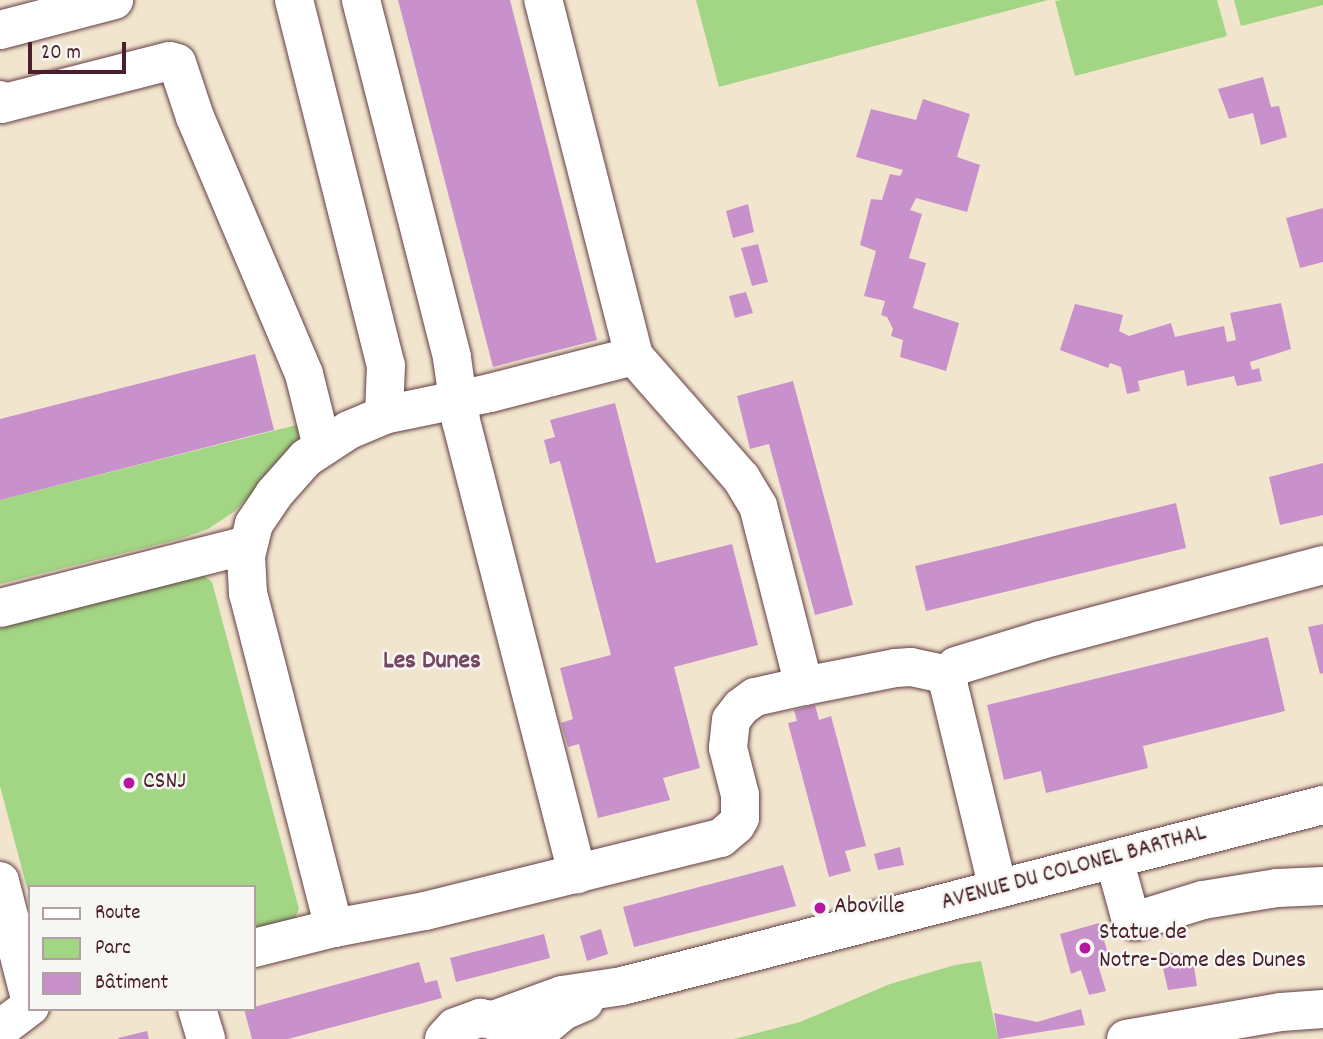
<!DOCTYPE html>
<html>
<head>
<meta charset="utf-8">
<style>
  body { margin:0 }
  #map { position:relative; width:1323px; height:1039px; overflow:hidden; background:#f2e5ce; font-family:Dekko,sans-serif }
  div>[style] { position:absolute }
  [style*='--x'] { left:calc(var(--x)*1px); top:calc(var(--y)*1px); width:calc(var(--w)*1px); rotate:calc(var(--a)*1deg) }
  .green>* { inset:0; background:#a2d584 }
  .building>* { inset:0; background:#c991cc }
  .roads { filter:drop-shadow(0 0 2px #633d43) drop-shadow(0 0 2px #633d43) }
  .minor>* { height:38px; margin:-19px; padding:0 19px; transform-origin:19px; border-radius:19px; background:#fff }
  .dots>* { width:19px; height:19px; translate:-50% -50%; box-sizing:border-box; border:4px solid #f6f6f2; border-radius:50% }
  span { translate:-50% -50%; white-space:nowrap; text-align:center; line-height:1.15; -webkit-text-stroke:5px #f6f6f2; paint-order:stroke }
  .poi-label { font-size:24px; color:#4a1f2b }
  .left { translate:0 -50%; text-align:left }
  .street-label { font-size:24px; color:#4a1f2b }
  .neighbourhood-label { font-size:26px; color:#764763; font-weight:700 }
  .legend { position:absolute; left:28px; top:885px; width:228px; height:126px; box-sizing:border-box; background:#f6f6f2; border:2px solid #b1a0a2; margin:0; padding:9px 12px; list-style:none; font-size:21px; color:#4a1f2b }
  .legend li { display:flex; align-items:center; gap:14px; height:35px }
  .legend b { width:35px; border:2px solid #b1a0a2 }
  .scale { position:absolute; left:28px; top:42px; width:98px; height:32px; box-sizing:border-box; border:4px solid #4a1f2b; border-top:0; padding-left:9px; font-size:21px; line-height:24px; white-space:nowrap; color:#4a1f2b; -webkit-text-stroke:5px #f6f6f2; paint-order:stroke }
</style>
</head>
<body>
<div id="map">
  <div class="green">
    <i style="clip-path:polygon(696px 0,1048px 0,719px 87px)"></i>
    <i style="clip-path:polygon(1061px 0,1217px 0,1227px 36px,1075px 76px,1055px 1px)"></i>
    <i style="clip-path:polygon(1234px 0,1323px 0,1323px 5px,1241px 26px)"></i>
    <i style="clip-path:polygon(297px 425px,300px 443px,293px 453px,235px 511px,208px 529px,180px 539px,0 584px,0 500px)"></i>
    <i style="clip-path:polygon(198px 571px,212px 582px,299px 909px,294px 920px,254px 931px,254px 887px,30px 887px,30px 899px,0 786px,0 622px)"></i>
    <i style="clip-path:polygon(981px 961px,998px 1039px,734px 1039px,800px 1022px,890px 984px,955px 965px)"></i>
  </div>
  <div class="building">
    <i style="clip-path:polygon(398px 0,510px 0,597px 340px,493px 367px)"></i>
    <i style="clip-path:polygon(1263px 77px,1271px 107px,1279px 106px,1287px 137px,1261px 145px,1253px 113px,1229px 119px,1218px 89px)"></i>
    <i style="clip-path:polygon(923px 99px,970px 114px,957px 157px,980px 165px,967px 212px,916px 198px,910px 210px,922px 214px,909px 258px,926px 263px,913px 308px,959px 323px,946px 371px,900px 357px,903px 340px,891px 336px,893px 329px,887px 317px,881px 315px,885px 301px,864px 296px,876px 251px,860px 245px,871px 199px,882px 200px,890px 174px,900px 176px,903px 170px,856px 157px,871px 109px,916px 120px)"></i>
    <i style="clip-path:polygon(748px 204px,754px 232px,733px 238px,726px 211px)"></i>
    <i style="clip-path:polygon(1323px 208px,1323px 262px,1300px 268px,1286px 218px)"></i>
    <i style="clip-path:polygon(758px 244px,768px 282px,752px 286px,741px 248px)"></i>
    <i style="clip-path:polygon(746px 292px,753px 313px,735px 318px,729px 296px)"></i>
    <i style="clip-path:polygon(1281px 303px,1291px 349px,1250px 362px,1252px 370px,1259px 368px,1262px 381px,1237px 386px,1234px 376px,1187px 386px,1184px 370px,1138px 381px,1140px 391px,1127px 394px,1121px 367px,1110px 363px,1108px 368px,1060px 350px,1075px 304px,1123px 315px,1119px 331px,1129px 336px,1171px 323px,1175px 337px,1224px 326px,1227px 342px,1236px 340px,1230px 313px)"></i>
    <i style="clip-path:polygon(255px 354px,274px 430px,0 500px,0 419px)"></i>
    <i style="clip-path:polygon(793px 381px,853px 605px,815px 615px,769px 444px,750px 449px,737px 396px)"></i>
    <i style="clip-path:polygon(615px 403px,656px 563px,732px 544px,758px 645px,674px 667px,700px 768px,663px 778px,670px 800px,598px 818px,579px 744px,568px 747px,561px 723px,573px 719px,560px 668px,611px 655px,560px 461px,550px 464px,544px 440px,555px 437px,550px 420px)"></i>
    <i style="clip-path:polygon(1323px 463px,1323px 515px,1280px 525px,1269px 477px)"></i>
    <i style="clip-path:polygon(1176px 503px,1186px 548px,926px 611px,915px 566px)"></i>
    <i style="clip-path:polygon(1323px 624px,1323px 673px,1320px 674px,1308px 627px)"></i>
    <i style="clip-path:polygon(1268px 637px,1285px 711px,1143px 746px,1148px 768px,1046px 793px,1041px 771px,1004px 780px,987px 705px)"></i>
    <i style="clip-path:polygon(815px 705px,819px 720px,831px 716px,866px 846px,845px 851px,851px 871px,829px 877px,788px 723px,797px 721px,794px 710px)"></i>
    <i style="clip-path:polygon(900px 847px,904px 865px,878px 870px,874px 854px)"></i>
    <i style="clip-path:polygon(783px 865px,796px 906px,634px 947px,623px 907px)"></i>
    <i style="clip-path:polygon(1099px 923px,1110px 961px,1098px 965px,1106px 991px,1089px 995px,1081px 970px,1071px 974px,1060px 934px)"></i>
    <i style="clip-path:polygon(601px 929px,608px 954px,587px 961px,580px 936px)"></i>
    <i style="clip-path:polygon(544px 934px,550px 958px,456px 982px,450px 958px)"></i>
    <i style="clip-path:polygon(1170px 953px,1192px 954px,1197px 986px,1168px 990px,1162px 964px)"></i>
    <i style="clip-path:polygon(419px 962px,425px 983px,437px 980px,442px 998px,288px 1039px,252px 1039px,244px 1009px,254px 1009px,254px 1007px)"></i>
    <i style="clip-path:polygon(1081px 1009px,1085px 1025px,998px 1039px,994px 1013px,1037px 1022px)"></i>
    <i style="clip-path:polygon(147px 1031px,149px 1039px,118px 1039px,118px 1038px)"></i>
  </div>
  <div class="roads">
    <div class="minor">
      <i style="--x:294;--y:0;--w:376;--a:75.9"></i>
      <i style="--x:386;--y:365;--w:50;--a:92.3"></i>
      <i style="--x:361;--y:0;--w:369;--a:75.7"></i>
      <i style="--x:452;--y:358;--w:64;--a:81.9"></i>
      <i style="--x:461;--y:421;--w:468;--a:75.6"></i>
      <i style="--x:0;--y:30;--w:118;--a:-14.7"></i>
      <i style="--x:0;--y:100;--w:4;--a:76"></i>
      <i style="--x:1;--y:104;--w:174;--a:-14.3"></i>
      <i style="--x:170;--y:61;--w:7;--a:16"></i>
      <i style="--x:177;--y:63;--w:57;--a:71.6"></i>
      <i style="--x:195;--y:117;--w:279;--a:67"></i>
      <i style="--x:304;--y:374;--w:74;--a:76"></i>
      <i style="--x:0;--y:608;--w:255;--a:-14.3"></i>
      <i style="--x:804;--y:686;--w:94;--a:-11.1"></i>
      <i style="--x:896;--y:668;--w:15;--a:-4"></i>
      <i style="--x:911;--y:667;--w:39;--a:12"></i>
      <i style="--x:1114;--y:859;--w:56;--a:74.5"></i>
      <i style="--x:1129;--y:913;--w:10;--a:53"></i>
      <i style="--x:1135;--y:921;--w:71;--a:-17.2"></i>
      <i style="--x:1203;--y:900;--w:75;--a:-9.2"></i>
      <i style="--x:1277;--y:888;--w:46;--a:-2.5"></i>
      <i style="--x:0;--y:881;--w:122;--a:75.7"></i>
      <i style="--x:998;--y:889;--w:209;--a:-103.6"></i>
      <i style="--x:949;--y:686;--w:11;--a:-90"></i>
      <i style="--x:949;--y:675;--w:11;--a:-52"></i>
      <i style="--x:956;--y:666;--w:89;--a:-17"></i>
      <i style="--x:1041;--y:640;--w:292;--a:-14.9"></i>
      <i style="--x:334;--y:928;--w:345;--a:-104.4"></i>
      <i style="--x:248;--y:594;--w:38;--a:-93"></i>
      <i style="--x:246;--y:556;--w:33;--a:-76"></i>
      <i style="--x:254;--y:524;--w:36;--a:-56"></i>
      <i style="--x:274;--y:494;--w:48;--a:-48.4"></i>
      <i style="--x:306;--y:458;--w:51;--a:-33.1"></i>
      <i style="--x:349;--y:430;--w:38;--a:-23"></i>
      <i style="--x:384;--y:415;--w:108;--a:-11.7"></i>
      <i style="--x:490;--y:393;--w:149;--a:-14.4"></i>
      <i style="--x:254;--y:948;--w:82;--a:-14"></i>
      <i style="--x:334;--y:928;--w:93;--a:-10.6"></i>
      <i style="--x:425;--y:911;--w:305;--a:-13.9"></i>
      <i style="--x:721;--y:838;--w:20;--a:-41"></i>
      <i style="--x:736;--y:825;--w:8;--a:-60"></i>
      <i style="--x:740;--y:818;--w:23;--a:-90"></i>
      <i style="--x:740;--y:795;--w:49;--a:-104.3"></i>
      <i style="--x:728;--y:748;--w:28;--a:-84"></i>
      <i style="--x:731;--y:720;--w:16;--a:-52"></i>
      <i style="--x:741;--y:707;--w:17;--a:-36"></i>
      <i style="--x:755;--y:697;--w:50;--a:-12.7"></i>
      <i style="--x:804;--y:686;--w:186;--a:-104.3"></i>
      <i style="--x:758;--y:506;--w:33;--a:-121"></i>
      <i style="--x:741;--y:478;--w:162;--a:-131.3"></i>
      <i style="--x:634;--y:356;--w:367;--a:-104.3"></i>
      <i style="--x:197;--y:1009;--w:31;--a:73"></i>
      <i style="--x:493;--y:1020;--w:73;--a:-19.9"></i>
      <i style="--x:562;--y:995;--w:61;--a:-8.5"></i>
      <i style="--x:622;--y:986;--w:724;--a:-14.48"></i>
      <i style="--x:0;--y:1029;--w:38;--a:-37"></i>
      <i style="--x:444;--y:1039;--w:16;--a:-47"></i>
      <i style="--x:455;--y:1027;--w:27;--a:-20"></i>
      <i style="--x:480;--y:1018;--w:13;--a:9"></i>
      <i style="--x:493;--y:1020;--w:25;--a:34"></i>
      <i style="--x:530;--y:1039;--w:43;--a:-40.3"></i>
      <i style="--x:563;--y:1011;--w:23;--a:-23"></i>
      <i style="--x:1126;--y:1039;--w:157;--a:-9.9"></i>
      <i style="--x:1281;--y:1012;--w:42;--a:-4.1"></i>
    </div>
  </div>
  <div class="dots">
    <i style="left:129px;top:783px;background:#b5179e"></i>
    <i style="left:820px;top:908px;background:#b5179e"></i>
    <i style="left:1085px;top:948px;background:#b5179e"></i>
  </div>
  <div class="poi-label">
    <span class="left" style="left:143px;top:783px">CSNJ</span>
    <span class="left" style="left:834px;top:908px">Aboville</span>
    <span class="left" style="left:1099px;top:948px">Statue de<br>Notre-Dame des Dunes</span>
  </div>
  <div class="street-label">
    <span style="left:1074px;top:869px;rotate:-15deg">AVENUE DU COLONEL BARTHAL</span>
  </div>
  <div class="neighbourhood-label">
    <span style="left:432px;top:662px">Les Dunes</span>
  </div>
  <ul class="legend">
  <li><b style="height:9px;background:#fff"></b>Route</li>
  <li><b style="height:19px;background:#a2d584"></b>Parc</li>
  <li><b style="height:19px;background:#c991cc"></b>Bâtiment</li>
  </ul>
  <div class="scale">20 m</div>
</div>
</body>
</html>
